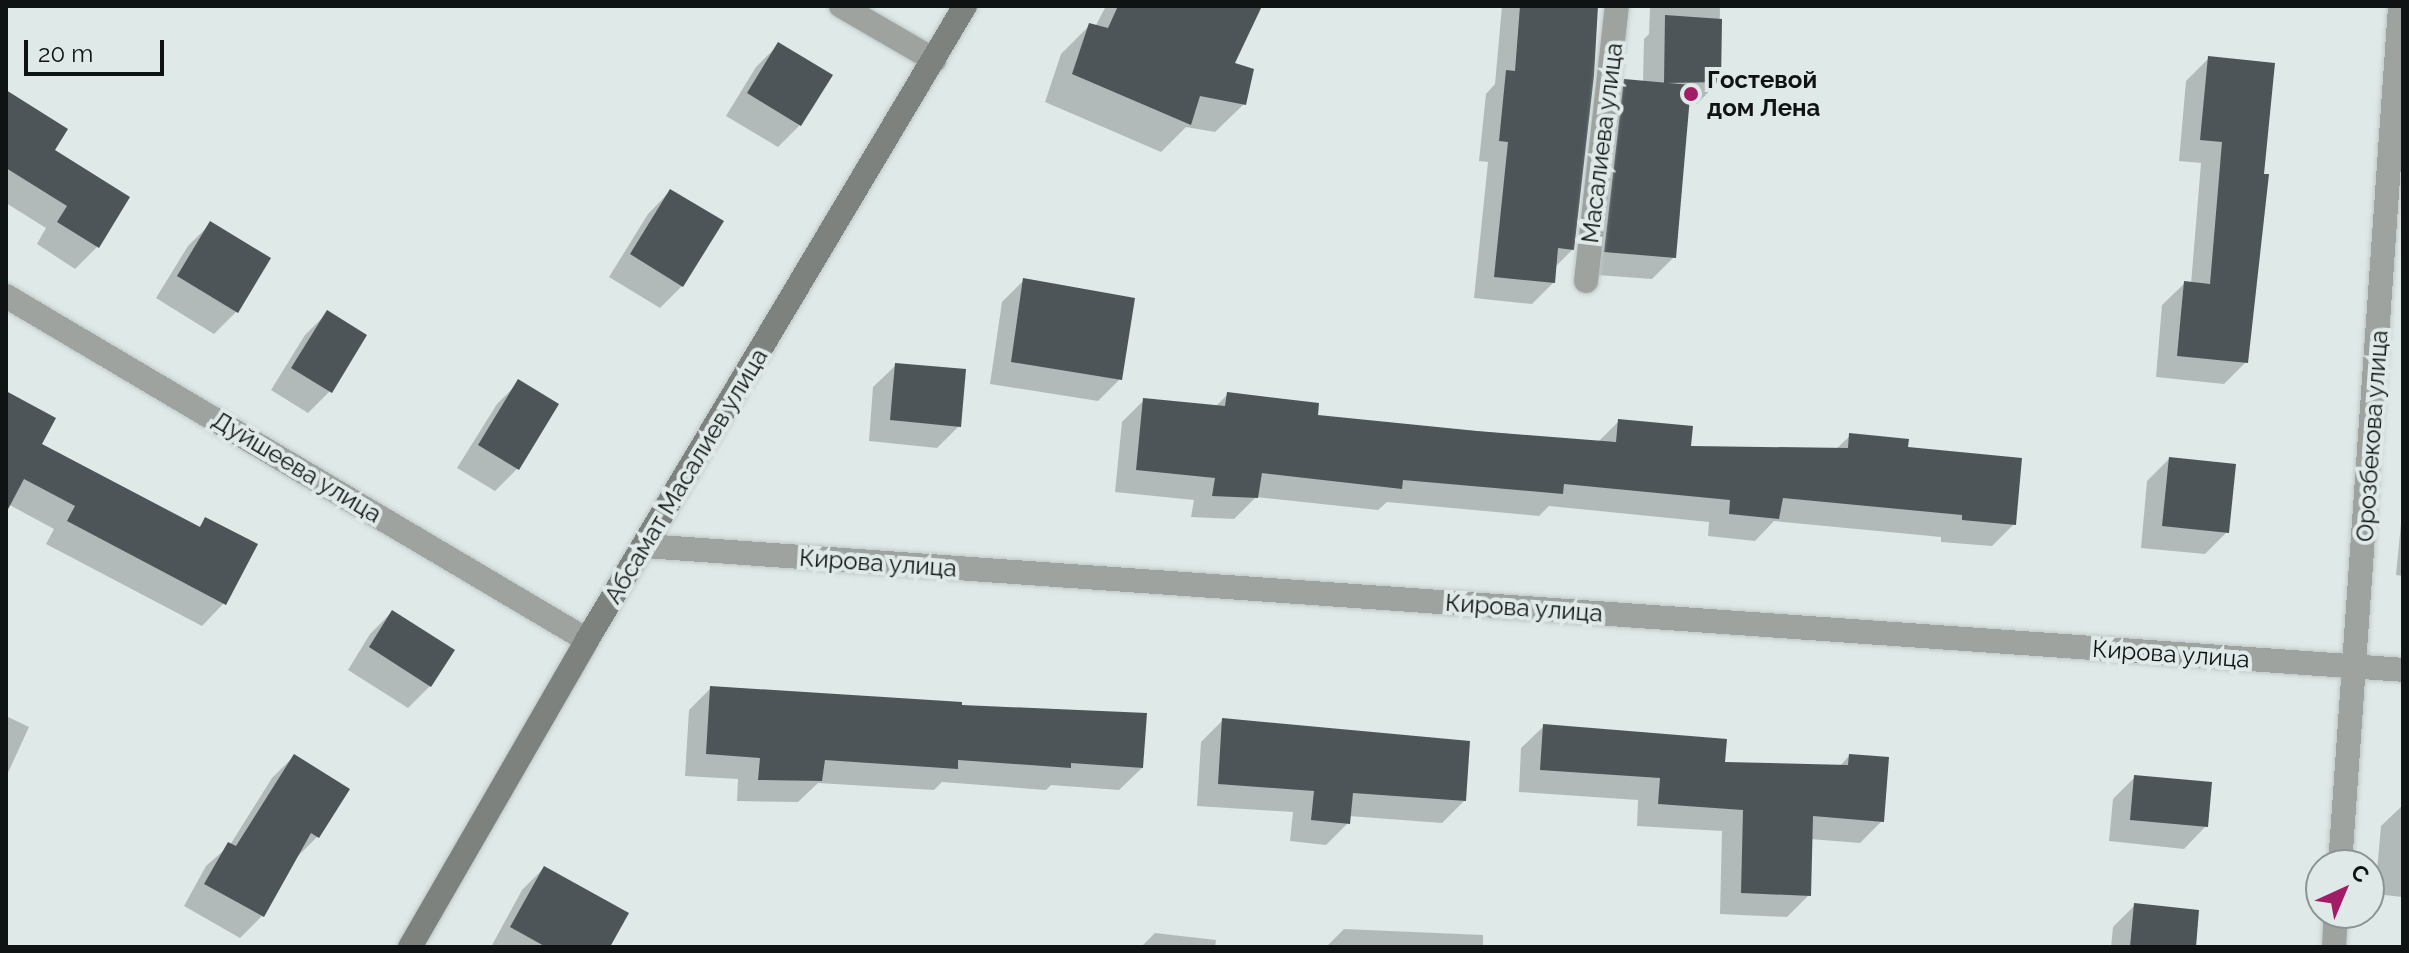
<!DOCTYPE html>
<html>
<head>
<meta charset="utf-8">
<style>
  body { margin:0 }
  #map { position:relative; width:2409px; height:953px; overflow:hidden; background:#dfe9e8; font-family:Raleway,sans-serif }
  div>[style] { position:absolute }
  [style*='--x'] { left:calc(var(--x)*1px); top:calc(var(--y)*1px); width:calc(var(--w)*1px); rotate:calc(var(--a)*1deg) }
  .shadow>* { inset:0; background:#0003 }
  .building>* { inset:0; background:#4d5558 }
  .roads { filter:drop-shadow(0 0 2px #bec7c6) drop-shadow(0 0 2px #bec7c6) }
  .street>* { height:24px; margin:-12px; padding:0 12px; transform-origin:12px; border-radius:12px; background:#9fa3a0 }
  .secondary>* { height:24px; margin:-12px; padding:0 12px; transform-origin:12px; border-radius:12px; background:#7d827e }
  .dots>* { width:22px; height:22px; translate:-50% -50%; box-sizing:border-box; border:4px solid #dfe9e8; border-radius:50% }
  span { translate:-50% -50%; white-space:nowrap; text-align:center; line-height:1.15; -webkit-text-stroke:8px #dfe9e8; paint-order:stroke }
  .poi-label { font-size:24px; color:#101313; font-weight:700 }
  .left { translate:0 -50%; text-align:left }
  .street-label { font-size:24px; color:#101313 }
  .frame { position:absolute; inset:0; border:8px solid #101313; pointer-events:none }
  .north { position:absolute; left:2305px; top:849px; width:80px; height:80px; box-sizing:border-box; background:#dfe9e8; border:2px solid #8c9393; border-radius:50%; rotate:44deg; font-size:22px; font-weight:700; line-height:32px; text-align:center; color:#101313 }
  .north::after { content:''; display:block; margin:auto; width:28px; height:36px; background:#a31c67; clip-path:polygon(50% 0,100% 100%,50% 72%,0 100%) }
  .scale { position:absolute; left:24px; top:40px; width:140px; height:36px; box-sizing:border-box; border:4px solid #101313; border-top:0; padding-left:10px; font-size:24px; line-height:28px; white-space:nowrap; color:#101313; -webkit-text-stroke:6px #dfe9e8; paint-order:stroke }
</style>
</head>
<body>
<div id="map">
  <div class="shadow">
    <i style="clip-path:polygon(1106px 6px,1260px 6px,1232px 65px,1244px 104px,1215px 132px,1186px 127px,1161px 152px,1045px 102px,1061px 54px,1090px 25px,1095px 27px)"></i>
    <i style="clip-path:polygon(1502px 6px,1595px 6px,1573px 249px,1555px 267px,1553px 283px,1532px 304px,1474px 298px,1488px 162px,1479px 161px,1486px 94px,1495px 84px)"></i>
    <i style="clip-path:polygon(1650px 6px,1720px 6px,1719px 81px,1697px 104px,1688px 104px,1674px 257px,1652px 279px,1583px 274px,1602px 103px,1625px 81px,1643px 83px,1644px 39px,1649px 34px)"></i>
    <i style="clip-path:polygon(778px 45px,800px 125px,778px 147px,726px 116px,756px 67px)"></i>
    <i style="clip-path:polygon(2209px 58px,2273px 64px,2246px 362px,2224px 384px,2156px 377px,2162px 305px,2185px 283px,2191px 284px,2201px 163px,2179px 161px,2186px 81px)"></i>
    <i style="clip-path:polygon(6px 94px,52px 150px,97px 247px,75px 269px,37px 244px,46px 228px,6px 203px)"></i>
    <i style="clip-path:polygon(670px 191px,682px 286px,660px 308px,609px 277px,648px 214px)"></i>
    <i style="clip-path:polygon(210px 224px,236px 312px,214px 334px,156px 298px,188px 246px)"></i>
    <i style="clip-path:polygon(1024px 280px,1120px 379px,1098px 401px,990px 384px,1002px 302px)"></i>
    <i style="clip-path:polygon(327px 313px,330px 391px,308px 413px,271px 390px,305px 335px)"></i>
    <i style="clip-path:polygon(896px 365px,959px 426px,937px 448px,869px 441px,873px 387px)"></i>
    <i style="clip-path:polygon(519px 382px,556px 405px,517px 469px,495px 491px,457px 468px,497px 404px)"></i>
    <i style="clip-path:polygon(1228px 394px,1316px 417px,1598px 442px,1619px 421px,1689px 448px,1835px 450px,1850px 436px,1906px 449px,2014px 524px,1992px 546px,1941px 542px,1941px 537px,1774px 521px,1755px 541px,1708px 536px,1709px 522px,1549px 506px,1539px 516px,1387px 502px,1378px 510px,1256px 497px,1234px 519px,1191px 517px,1194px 500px,1115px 492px,1122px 422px,1144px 400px,1215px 407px)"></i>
    <i style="clip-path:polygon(6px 397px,39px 445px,198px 528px,206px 520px,224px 603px,202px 626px,46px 544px,54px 529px,6px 503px)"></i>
    <i style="clip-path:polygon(2169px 459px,2227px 532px,2205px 554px,2141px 548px,2147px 481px)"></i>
    <i style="clip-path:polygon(2403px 503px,2403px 576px,2396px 575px)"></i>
    <i style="clip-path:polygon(392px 612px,430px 686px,408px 708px,348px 670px,370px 634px)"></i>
    <i style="clip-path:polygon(711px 688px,1142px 768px,1119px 790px,1051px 785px,1046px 790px,942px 782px,934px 790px,818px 783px,798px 802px,737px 801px,738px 779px,685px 776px,689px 710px)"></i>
    <i style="clip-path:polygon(6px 716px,29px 727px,6px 777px)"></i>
    <i style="clip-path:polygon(1223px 720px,1464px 801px,1442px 823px,1349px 816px,1348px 823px,1326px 845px,1290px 841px,1293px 812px,1197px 806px,1201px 742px)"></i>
    <i style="clip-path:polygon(1544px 726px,1723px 764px,1839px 767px,1849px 756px,1882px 821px,1860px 843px,1810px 839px,1809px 895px,1787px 917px,1720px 914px,1722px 831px,1637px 826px,1638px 800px,1519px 792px,1521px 748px)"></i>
    <i style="clip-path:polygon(294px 756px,347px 790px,317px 837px,295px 859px,262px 916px,240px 938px,184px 906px,206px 866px,230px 845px,272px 778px)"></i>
    <i style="clip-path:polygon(2135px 777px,2206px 826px,2184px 849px,2109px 841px,2113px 799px)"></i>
    <i style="clip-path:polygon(2403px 805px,2403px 897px,2375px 894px,2381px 826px)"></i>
    <i style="clip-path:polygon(544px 868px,608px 947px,491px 947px,522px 890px)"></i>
    <i style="clip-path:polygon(2135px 905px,2193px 947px,2111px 947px,2113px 927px)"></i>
    <i style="clip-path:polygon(1344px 929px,1483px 935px,1483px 947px,1326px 947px)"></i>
    <i style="clip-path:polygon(1155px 933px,1216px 940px,1215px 947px,1141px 947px)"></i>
  </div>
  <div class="building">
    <i style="clip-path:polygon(1118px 6px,1262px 6px,1235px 63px,1254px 69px,1246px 105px,1200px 96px,1191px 125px,1072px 74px,1089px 23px,1108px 28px)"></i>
    <i style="clip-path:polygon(1520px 6px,1598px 6px,1594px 76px,1574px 250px,1558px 248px,1555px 283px,1494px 277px,1508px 142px,1499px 141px,1506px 70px,1515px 71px)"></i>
    <i style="clip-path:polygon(1665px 15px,1722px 19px,1721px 82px,1664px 83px)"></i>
    <i style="clip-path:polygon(778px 42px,833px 75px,801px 126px,747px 93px)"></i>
    <i style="clip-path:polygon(2208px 56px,2275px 63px,2264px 174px,2269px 174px,2248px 363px,2177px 356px,2184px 281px,2210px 284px,2222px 142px,2200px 140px)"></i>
    <i style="clip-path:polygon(1624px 79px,1691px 85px,1676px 258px,1604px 252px)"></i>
    <i style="clip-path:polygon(6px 90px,68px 129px,55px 150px,130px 197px,99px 248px,57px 222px,67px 206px,6px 168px)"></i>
    <i style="clip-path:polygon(670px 189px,724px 221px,683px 287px,630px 254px)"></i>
    <i style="clip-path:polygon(210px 221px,271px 258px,238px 313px,177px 276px)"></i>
    <i style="clip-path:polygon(1023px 278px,1135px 298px,1122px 380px,1011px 362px)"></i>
    <i style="clip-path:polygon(327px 310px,367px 335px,332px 393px,291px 368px)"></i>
    <i style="clip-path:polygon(895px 363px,966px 369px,961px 427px,890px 420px)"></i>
    <i style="clip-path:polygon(518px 379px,559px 404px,519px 470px,478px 445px)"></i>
    <i style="clip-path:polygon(6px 391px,56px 418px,42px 444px,200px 527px,205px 517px,258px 544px,226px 605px,67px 521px,75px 506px,24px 479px,6px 513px)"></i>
    <i style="clip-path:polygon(1227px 392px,1319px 403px,1318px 415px,1477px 431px,1616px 442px,1618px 419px,1693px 426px,1691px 446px,1848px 448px,1849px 433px,1909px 439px,1908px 447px,2022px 458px,2016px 525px,1962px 520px,1962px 515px,1783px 498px,1779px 519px,1729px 514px,1730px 500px,1564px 484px,1563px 494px,1403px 480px,1402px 489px,1262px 473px,1258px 498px,1212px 496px,1215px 478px,1136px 470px,1143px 398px,1225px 406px)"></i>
    <i style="clip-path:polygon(2169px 457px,2236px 464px,2229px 533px,2162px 526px)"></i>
    <i style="clip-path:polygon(392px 610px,455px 650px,431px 687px,369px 647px)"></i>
    <i style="clip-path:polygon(710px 686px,962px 702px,962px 705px,1147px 713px,1143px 768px,1071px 763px,1071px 768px,958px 760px,958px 769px,825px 760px,822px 781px,758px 780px,760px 758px,706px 754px)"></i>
    <i style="clip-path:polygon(1222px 718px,1470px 741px,1466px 801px,1353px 793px,1350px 824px,1311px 820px,1314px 791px,1218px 784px)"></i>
    <i style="clip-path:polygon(1543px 724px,1727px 739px,1725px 762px,1848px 765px,1849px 754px,1889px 757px,1884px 822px,1813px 816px,1811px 896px,1741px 893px,1743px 810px,1658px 804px,1660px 778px,1540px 770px)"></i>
    <i style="clip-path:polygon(294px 754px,350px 789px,319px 838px,311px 833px,264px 917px,204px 884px,228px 842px,236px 846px)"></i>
    <i style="clip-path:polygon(2134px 775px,2212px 782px,2208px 827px,2130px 820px)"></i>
    <i style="clip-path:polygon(544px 866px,629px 913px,610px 947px,546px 947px,510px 927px)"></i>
    <i style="clip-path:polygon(2134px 903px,2199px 910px,2196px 947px,2130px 947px)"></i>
  </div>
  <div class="roads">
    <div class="street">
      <i style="--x:841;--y:6;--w:108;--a:30.1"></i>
      <i style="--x:1586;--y:281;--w:277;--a:-83.6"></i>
      <i style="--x:6;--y:296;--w:675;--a:30.63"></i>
      <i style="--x:645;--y:546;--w:1762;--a:4.03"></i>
      <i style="--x:2340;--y:865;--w:861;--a:-86"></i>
      <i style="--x:2334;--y:947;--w:34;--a:-87"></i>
    </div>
    <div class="secondary">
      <i style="--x:410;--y:947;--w:354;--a:-60"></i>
      <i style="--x:587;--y:640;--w:738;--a:-59.2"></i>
    </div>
  </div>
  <div class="dots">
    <i style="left:1691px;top:94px;background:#a31c67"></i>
  </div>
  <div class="poi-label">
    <span class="left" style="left:1707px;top:94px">Гостевой<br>дом Лена</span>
  </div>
  <div class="street-label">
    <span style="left:1602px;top:143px;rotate:-83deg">Масалиева улица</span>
    <span style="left:2372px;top:436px;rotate:-86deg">Орозбекова улица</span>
    <span style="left:297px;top:467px;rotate:31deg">Дуйшеева улица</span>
    <span style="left:686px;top:476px;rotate:-59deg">Абсамат Масалиев улица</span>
    <span style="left:878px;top:563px;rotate:4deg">Кирова улица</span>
    <span style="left:1524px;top:608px;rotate:4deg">Кирова улица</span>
    <span style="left:2171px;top:654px;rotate:4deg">Кирова улица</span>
  </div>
  <div class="frame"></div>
  <div class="north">С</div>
  <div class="scale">20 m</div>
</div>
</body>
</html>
